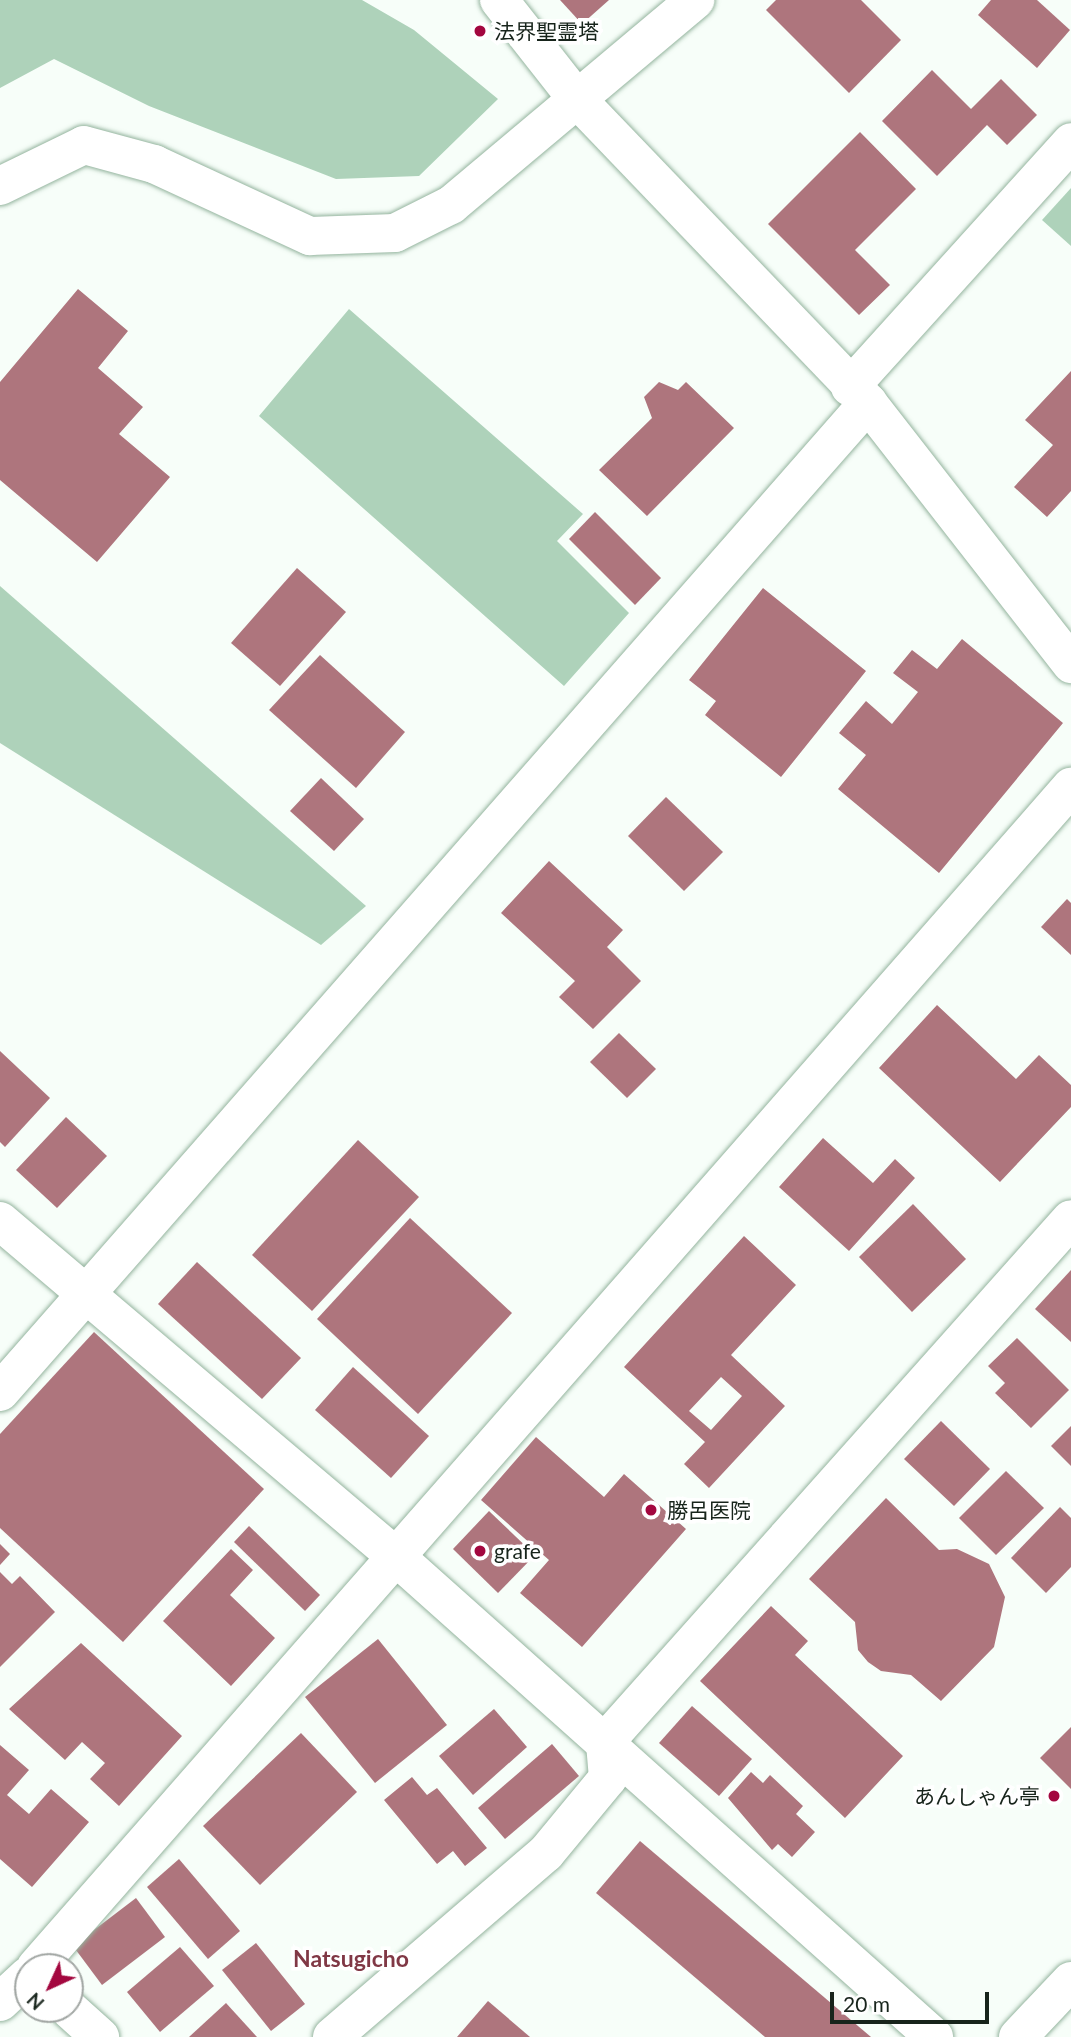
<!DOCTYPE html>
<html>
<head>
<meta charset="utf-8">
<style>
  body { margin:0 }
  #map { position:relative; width:1071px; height:2037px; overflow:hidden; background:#f7fef9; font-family:Lato,"Noto Sans JP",sans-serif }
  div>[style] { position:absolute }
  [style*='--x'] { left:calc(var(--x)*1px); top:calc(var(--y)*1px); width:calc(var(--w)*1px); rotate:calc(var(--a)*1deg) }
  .green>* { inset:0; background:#aed2ba }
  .building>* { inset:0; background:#ae757d }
  .roads { filter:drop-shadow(0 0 2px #94b49e) drop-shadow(0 0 2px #94b49e) }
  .minor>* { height:38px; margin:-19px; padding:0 19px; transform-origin:19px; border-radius:19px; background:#fff }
  .major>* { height:38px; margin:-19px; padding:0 19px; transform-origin:19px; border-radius:19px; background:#fff }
  .dots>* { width:19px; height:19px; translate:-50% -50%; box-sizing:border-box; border:4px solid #fff; border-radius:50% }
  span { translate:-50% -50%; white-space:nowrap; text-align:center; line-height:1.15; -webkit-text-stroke:7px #fff; paint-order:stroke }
  .poi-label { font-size:21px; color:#17241b }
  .left { translate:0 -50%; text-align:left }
  .right { translate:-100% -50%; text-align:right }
  .neighbourhood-label { font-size:23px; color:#803845; font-weight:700 }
  .north { position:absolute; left:14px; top:1953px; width:70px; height:70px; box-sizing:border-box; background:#fff; border:2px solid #a2a7a4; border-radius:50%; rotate:225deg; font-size:19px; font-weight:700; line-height:28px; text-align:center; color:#17241b }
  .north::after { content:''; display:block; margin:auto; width:24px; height:32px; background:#a3073f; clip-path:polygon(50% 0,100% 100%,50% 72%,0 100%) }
  .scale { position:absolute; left:830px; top:1992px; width:159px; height:32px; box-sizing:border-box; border:4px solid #17241b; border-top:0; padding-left:9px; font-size:21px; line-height:24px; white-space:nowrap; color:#17241b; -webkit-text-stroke:5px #fff; paint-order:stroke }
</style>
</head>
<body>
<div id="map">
  <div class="green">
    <i style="clip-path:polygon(0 0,362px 0,414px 30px,498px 99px,419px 176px,336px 179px,149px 106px,54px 59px,0 88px)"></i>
    <i style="clip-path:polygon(1071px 188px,1071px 246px,1042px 220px)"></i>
    <i style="clip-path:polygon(349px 309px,583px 514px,557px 541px,629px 613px,564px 686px,259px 416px)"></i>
    <i style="clip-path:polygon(0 586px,366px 906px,321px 945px,0 743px)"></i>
  </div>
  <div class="building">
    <i style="clip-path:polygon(560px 0,609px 0,582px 24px)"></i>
    <i style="clip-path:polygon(776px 0,861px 0,901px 40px,849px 93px,766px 10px)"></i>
    <i style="clip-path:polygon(991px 0,1037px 0,1070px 30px,1037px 68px,978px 15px)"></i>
    <i style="clip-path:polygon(932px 70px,971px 109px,1001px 79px,1037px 115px,1007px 145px,987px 125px,937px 176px,882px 121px)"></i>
    <i style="clip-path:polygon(860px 132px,916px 189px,855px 250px,890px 285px,859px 315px,768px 224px)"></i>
    <i style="clip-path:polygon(78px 289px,128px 331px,98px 368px,143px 407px,119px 434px,170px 477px,97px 562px,0 480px,0 382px)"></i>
    <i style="clip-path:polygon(1071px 371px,1071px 491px,1047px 517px,1014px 487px,1053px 445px,1025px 420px)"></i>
    <i style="clip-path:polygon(659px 382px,678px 390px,686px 382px,734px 428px,647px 516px,599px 470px,652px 418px,644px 397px)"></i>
    <i style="clip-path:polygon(595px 512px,661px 578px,635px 605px,569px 539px)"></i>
    <i style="clip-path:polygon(297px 568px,346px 612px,280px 686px,231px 643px)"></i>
    <i style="clip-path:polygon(763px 588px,866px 671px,781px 777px,705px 715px,716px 701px,689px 680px)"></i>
    <i style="clip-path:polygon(962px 639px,1063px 723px,939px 873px,838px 789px,866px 755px,839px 733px,866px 701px,892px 724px,918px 692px,893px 673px,912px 650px,937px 669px)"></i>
    <i style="clip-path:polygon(320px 655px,405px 732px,356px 788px,269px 710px)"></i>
    <i style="clip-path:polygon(321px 778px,364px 819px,334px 851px,290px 811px)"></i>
    <i style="clip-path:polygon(666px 797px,723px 852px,684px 891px,628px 836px)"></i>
    <i style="clip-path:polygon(549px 861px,623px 930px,607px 947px,641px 981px,593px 1029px,559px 997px,575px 981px,501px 913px)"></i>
    <i style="clip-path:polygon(1067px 899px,1071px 903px,1071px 955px,1041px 927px)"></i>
    <i style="clip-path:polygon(937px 1005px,1016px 1079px,1039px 1055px,1071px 1085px,1071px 1107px,1000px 1182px,879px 1068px)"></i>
    <i style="clip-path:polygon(619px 1033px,656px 1069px,627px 1098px,590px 1062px)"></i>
    <i style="clip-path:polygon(0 1051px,50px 1098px,5px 1147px,0 1142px)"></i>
    <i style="clip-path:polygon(66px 1117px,107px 1156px,57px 1208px,16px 1170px)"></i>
    <i style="clip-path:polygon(823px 1138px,873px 1183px,895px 1159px,915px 1178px,849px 1251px,779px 1187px)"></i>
    <i style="clip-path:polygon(358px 1140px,419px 1197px,312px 1311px,252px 1255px)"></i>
    <i style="clip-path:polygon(913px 1204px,966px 1259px,912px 1312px,859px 1257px)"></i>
    <i style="clip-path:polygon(410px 1218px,512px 1313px,418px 1414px,317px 1319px)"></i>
    <i style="clip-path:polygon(evenodd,744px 1236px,796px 1285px,731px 1355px,785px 1406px,709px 1488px,684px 1464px,705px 1442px,624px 1367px,744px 1236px,721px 1377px,742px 1396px,711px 1430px,689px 1411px,721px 1377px)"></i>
    <i style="clip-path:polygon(197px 1262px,301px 1358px,262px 1399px,158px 1304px)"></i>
    <i style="clip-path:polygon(1071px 1270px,1071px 1342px,1035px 1309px)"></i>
    <i style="clip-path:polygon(94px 1332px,264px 1489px,123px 1642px,0 1528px,0 1434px)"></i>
    <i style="clip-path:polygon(1017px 1338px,1069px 1390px,1031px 1428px,995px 1393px,1005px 1383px,988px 1366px)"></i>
    <i style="clip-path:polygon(353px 1367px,429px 1436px,391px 1478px,315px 1410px)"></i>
    <i style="clip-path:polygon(941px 1421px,990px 1469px,954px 1506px,904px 1459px)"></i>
    <i style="clip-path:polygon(1071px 1426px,1071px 1466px,1051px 1446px)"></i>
    <i style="clip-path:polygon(536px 1437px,604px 1497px,624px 1474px,686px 1529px,582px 1647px,520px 1593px,549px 1560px,481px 1500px)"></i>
    <i style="clip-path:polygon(1006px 1471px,1044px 1508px,996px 1555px,959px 1518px)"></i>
    <i style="clip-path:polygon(886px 1498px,939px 1550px,957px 1549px,989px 1564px,1005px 1597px,994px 1647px,941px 1701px,911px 1675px,881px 1671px,868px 1662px,858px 1650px,855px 1622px,809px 1579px)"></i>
    <i style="clip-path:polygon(1060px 1507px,1071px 1518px,1071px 1567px,1046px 1593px,1011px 1558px)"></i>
    <i style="clip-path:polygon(489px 1511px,535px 1555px,498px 1593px,453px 1549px)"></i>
    <i style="clip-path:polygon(249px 1526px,320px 1595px,305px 1611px,234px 1542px)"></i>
    <i style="clip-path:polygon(0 1544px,10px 1554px,0 1565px)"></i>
    <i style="clip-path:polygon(231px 1549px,253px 1570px,230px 1595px,275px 1638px,231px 1686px,163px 1621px)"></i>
    <i style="clip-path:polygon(0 1572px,12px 1584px,20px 1576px,55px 1612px,0 1667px)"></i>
    <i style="clip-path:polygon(771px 1606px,808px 1641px,795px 1655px,903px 1756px,845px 1818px,700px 1681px)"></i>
    <i style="clip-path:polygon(378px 1639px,447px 1725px,375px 1783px,305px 1697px)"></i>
    <i style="clip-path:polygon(81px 1643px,182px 1736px,119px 1806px,90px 1779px,105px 1763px,82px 1742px,65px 1760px,9px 1709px)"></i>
    <i style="clip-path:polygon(692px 1706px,752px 1759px,719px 1796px,659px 1743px)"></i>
    <i style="clip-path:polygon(494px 1709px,527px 1747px,473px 1795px,439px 1756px)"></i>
    <i style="clip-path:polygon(1071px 1727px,1071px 1789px,1040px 1758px)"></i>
    <i style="clip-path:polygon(301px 1733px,357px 1792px,260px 1885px,203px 1826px)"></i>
    <i style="clip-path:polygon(552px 1744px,579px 1776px,505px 1839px,478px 1808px)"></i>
    <i style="clip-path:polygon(0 1745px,29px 1770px,7px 1795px,29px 1814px,51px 1789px,89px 1822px,32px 1887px,0 1859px)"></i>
    <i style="clip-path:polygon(751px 1772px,763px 1783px,770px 1775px,803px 1806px,796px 1814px,815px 1832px,792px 1857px,778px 1844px,772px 1850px,728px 1798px)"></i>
    <i style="clip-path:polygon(412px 1777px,427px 1795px,437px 1788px,487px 1848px,465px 1866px,453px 1851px,437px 1864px,384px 1800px)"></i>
    <i style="clip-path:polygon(640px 1841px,871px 2037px,765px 2037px,596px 1893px)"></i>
    <i style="clip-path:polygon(179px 1859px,240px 1931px,208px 1959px,147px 1887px)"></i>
    <i style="clip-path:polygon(136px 1898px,165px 1937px,102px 1985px,73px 1946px)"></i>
    <i style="clip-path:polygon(256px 1943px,305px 2004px,271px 2031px,222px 1970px)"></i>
    <i style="clip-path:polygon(180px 1947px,214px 1986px,160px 2032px,127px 1992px)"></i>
    <i style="clip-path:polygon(488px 2001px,530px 2037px,457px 2037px)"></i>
    <i style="clip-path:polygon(226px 2003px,257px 2037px,189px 2037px)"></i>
  </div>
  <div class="roads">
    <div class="minor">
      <i style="--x:499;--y:0;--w:125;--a:51.8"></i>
      <i style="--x:576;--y:98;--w:422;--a:46.2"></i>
      <i style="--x:868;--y:403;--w:331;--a:52.1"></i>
      <i style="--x:0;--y:186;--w:93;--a:-26"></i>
      <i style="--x:84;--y:145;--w:73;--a:15.2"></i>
      <i style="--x:154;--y:164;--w:172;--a:24.8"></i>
      <i style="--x:310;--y:236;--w:85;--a:-2"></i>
      <i style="--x:395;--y:233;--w:63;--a:-26.6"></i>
      <i style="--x:451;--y:205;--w:319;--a:-40"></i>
      <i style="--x:850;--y:387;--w:330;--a:-47.9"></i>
      <i style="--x:0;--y:1221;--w:517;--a:40.29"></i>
      <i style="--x:394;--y:1555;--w:724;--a:41.75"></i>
      <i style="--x:0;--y:1392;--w:1316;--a:-48.73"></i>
      <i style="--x:36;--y:1967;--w:1570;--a:-48.75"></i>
      <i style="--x:0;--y:2002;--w:38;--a:-43"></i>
      <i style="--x:69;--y:2009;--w:42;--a:42.1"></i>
      <i style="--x:332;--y:2037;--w:282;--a:-40.7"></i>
      <i style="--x:546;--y:1853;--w:97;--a:-50.4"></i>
      <i style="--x:608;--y:1778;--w:36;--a:-95"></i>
      <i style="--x:605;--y:1742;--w:700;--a:-48.3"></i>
    </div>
    <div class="major">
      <i style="--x:1018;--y:2037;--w:77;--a:-46.6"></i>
    </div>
  </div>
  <div class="dots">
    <i style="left:480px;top:31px;background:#a3073f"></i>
    <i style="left:651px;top:1510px;background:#a3073f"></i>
    <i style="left:480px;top:1551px;background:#a3073f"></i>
    <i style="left:1054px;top:1796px;background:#a3073f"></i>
  </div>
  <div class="poi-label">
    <span class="left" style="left:494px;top:31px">法界聖霊塔</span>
    <span class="left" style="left:667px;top:1510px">勝呂医院</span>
    <span class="left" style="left:494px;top:1551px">grafe</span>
    <span class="right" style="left:1040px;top:1796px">あんしゃん亭</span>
  </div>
  <div class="neighbourhood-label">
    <span style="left:351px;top:1958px">Natsugicho</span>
  </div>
  <div class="north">N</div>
  <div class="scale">20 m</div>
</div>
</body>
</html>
